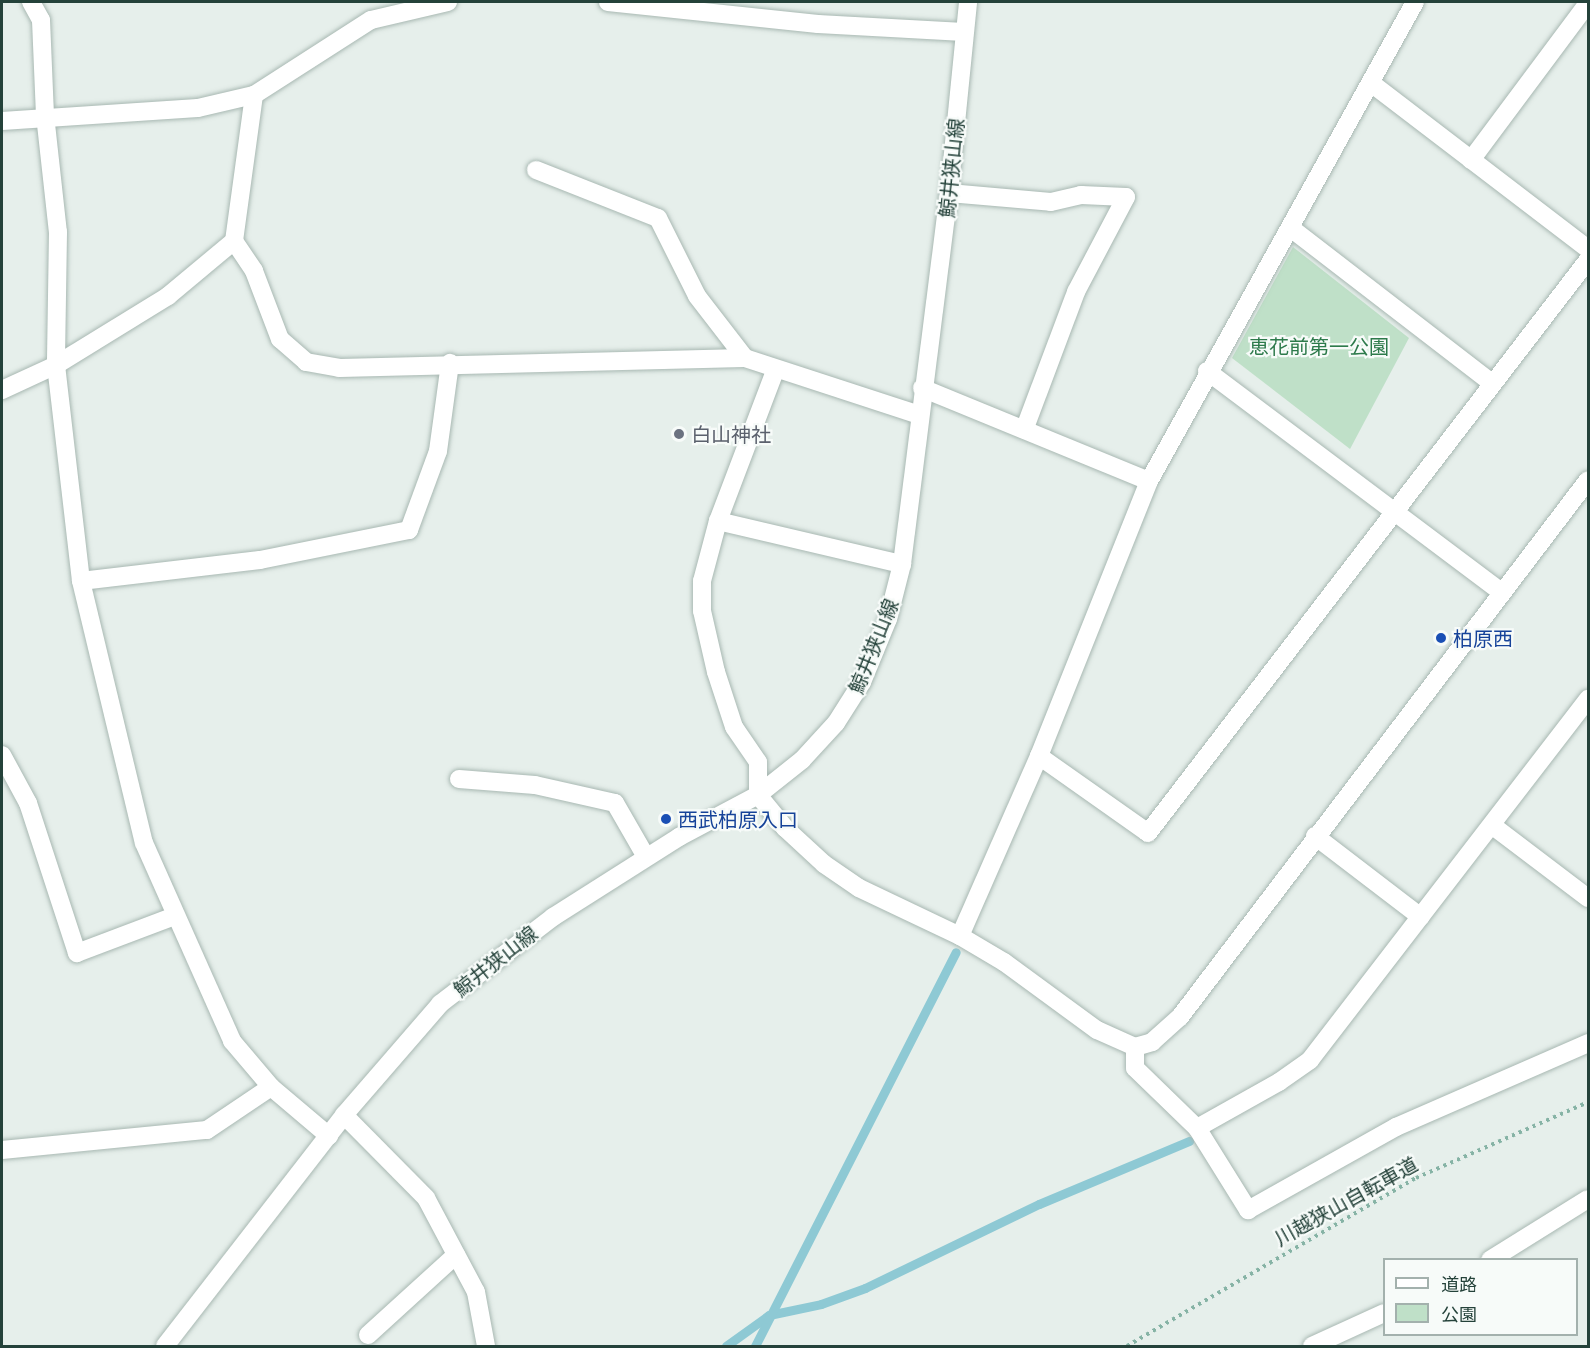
<!DOCTYPE html>
<html>
<head>
<meta charset="utf-8">
<style>
  body { margin:0 }
  #map { position:relative; width:1590px; height:1348px; overflow:hidden; background:#e6efeb; font-family:"Noto Sans","Noto Sans JP",sans-serif }
  div>[style] { position:absolute }
  [style*='--x'] { left:calc(var(--x)*1px); top:calc(var(--y)*1px); width:calc(var(--w)*1px); rotate:calc(var(--a)*1deg) }
  .green>* { inset:0; background:#bfe0c8 }
  .stream>* { height:9px; margin:-4.5px; padding:0 4.5px; transform-origin:4.5px; border-radius:4.5px; background:#8ec9d4 }
  .path>* { height:4px; margin-top:-2px; transform-origin:0; background:repeating-linear-gradient(90deg,#86b3a5 0 3px,transparent 0 7.5px) }
  .roads { filter:drop-shadow(0 0 2px #a8b8b2) drop-shadow(0 0 2px #a8b8b2) }
  .lane>* { height:18px; margin:-9px; padding:0 9px; transform-origin:9px; border-radius:9px; background:#fff }
  .street>* { height:18px; margin:-9px; padding:0 9px; transform-origin:9px; border-radius:9px; background:#fff }
  .secondary>* { height:18px; margin:-9px; padding:0 9px; transform-origin:9px; border-radius:9px; background:#fff }
  .dots>* { width:16px; height:16px; translate:-50% -50%; box-sizing:border-box; border:3px solid #f7fbf9; border-radius:50% }
  span { translate:-50% -50%; white-space:nowrap; text-align:center; line-height:1.15; -webkit-text-stroke:4.5px #f7fbf9; paint-order:stroke }
  .street-label { font-size:20px; color:#24423a }
  .park-label { font-size:20px; color:#2d7a4b }
  .worship-label { font-size:20px; color:#5b616d }
  .left { translate:0 -50%; text-align:left }
  .transit-label { font-size:20px; color:#164399 }
  .frame { position:absolute; inset:0; border:3px solid #24423a; pointer-events:none }
  .legend { position:absolute; left:1383px; top:1258px; width:195px; height:78px; box-sizing:border-box; background:#f7fbf9; border:2px solid #a3b1ad; margin:0; padding:8px 10px; list-style:none; font-size:18px; color:#24423a }
  .legend li { display:flex; align-items:center; gap:12px; height:30px }
  .legend b { width:30px; border:2px solid #a3b1ad }
</style>
</head>
<body>
<div id="map">
  <div class="green">
    <i style="clip-path:polygon(1293px 247px,1409px 338px,1350px 449px,1232px 358px)"></i>
  </div>
  <div class="stream">
    <i style="--x:726;--y:1346;--w:53;--a:-35.8"></i>
    <i style="--x:769;--y:1315;--w:53;--a:-11.9"></i>
    <i style="--x:821;--y:1304;--w:47;--a:-20"></i>
    <i style="--x:865;--y:1288;--w:193;--a:-25.8"></i>
    <i style="--x:1039;--y:1204;--w:163;--a:-22.8"></i>
    <i style="--x:755;--y:1346;--w:442;--a:-63"></i>
  </div>
  <div class="path">
    <i style="--x:1127;--y:1346;--w:334;--a:-30.2"></i>
    <i style="--x:1416;--y:1178;--w:188;--a:-23.8"></i>
  </div>
  <div class="roads">
    <div class="lane">
      <i style="--x:2;--y:755;--w:55;--a:61.6"></i>
      <i style="--x:28;--y:803;--w:158;--a:71.9"></i>
      <i style="--x:77;--y:953;--w:105;--a:-20.7"></i>
    </div>
    <div class="street">
      <i style="--x:31;--y:2;--w:21;--a:61"></i>
      <i style="--x:41;--y:20;--w:95;--a:87.6"></i>
      <i style="--x:45;--y:115;--w:118;--a:83.7"></i>
      <i style="--x:58;--y:232;--w:133;--a:90.9"></i>
      <i style="--x:56;--y:365;--w:217;--a:83.4"></i>
      <i style="--x:81;--y:581;--w:269;--a:76.5"></i>
      <i style="--x:144;--y:843;--w:217;--a:66"></i>
      <i style="--x:232;--y:1041;--w:60;--a:49.7"></i>
      <i style="--x:271;--y:1087;--w:76;--a:40.2"></i>
      <i style="--x:608;--y:2;--w:211;--a:6"></i>
      <i style="--x:818;--y:24;--w:146;--a:3.1"></i>
      <i style="--x:1415;--y:2;--w:548;--a:119.04"></i>
      <i style="--x:1149;--y:481;--w:296;--a:111.8"></i>
      <i style="--x:1039;--y:756;--w:133;--a:35.2"></i>
      <i style="--x:1148;--y:833;--w:722;--a:-52.48"></i>
      <i style="--x:1371;--y:83;--w:273;--a:37.4"></i>
      <i style="--x:254;--y:95;--w:147;--a:97.8"></i>
      <i style="--x:234;--y:241;--w:36;--a:56"></i>
      <i style="--x:254;--y:271;--w:73;--a:69.1"></i>
      <i style="--x:280;--y:339;--w:35;--a:41"></i>
      <i style="--x:306;--y:362;--w:34;--a:10"></i>
      <i style="--x:339;--y:368;--w:406;--a:-1.4"></i>
      <i style="--x:745;--y:358;--w:183;--a:18.1"></i>
      <i style="--x:2;--y:121;--w:196;--a:-3.8"></i>
      <i style="--x:198;--y:108;--w:57;--a:-13.1"></i>
      <i style="--x:254;--y:95;--w:139;--a:-32.7"></i>
      <i style="--x:371;--y:20;--w:79;--a:-13.2"></i>
      <i style="--x:1471;--y:160;--w:196;--a:-53.3"></i>
      <i style="--x:536;--y:170;--w:131;--a:21.5"></i>
      <i style="--x:658;--y:218;--w:87;--a:63.4"></i>
      <i style="--x:697;--y:296;--w:78;--a:52.3"></i>
      <i style="--x:949;--y:193;--w:102;--a:5"></i>
      <i style="--x:1051;--y:202;--w:31;--a:-13"></i>
      <i style="--x:1081;--y:195;--w:45;--a:2.5"></i>
      <i style="--x:1126;--y:197;--w:107;--a:117.8"></i>
      <i style="--x:1076;--y:292;--w:147;--a:110.6"></i>
      <i style="--x:1292;--y:229;--w:252;--a:37.6"></i>
      <i style="--x:1207;--y:371;--w:368;--a:36.9"></i>
      <i style="--x:922;--y:388;--w:245;--a:22.3"></i>
      <i style="--x:2;--y:390;--w:60;--a:-24.8"></i>
      <i style="--x:56;--y:365;--w:132;--a:-31.6"></i>
      <i style="--x:168;--y:296;--w:86;--a:-39.8"></i>
      <i style="--x:718;--y:521;--w:189;--a:13.2"></i>
      <i style="--x:81;--y:581;--w:180;--a:-6.7"></i>
      <i style="--x:260;--y:560;--w:152;--a:-11.4"></i>
      <i style="--x:409;--y:530;--w:84;--a:-69.8"></i>
      <i style="--x:438;--y:451;--w:89;--a:-82.2"></i>
      <i style="--x:459;--y:779;--w:76;--a:4.5"></i>
      <i style="--x:535;--y:785;--w:82;--a:12.7"></i>
      <i style="--x:615;--y:803;--w:62;--a:60.1"></i>
      <i style="--x:758;--y:795;--w:33;--a:-90"></i>
      <i style="--x:758;--y:762;--w:42;--a:-124.4"></i>
      <i style="--x:734;--y:727;--w:58;--a:-108.1"></i>
      <i style="--x:716;--y:672;--w:63;--a:-102.9"></i>
      <i style="--x:702;--y:611;--w:30;--a:-90"></i>
      <i style="--x:702;--y:581;--w:62;--a:-75.1"></i>
      <i style="--x:718;--y:521;--w:160;--a:-69.2"></i>
      <i style="--x:1493;--y:826;--w:119;--a:37.2"></i>
      <i style="--x:1315;--y:836;--w:133;--a:37.4"></i>
      <i style="--x:960;--y:936;--w:197;--a:-66.3"></i>
      <i style="--x:1135;--y:1047;--w:21;--a:90"></i>
      <i style="--x:1135;--y:1068;--w:86;--a:44.1"></i>
      <i style="--x:1197;--y:1128;--w:97;--a:58.1"></i>
      <i style="--x:1248;--y:1210;--w:170;--a:-29.3"></i>
      <i style="--x:1396;--y:1127;--w:210;--a:-23.6"></i>
      <i style="--x:344;--y:1115;--w:117;--a:45.3"></i>
      <i style="--x:426;--y:1198;--w:106;--a:62"></i>
      <i style="--x:476;--y:1292;--w:55;--a:79.5"></i>
      <i style="--x:1197;--y:1128;--w:94;--a:-29.3"></i>
      <i style="--x:1279;--y:1082;--w:38;--a:-35"></i>
      <i style="--x:1310;--y:1060;--w:456;--a:-52.4"></i>
      <i style="--x:2;--y:1150;--w:206;--a:-5.6"></i>
      <i style="--x:207;--y:1130;--w:77;--a:-33.9"></i>
      <i style="--x:1490;--y:1260;--w:115;--a:-31.9"></i>
      <i style="--x:368;--y:1335;--w:119;--a:-42.3"></i>
      <i style="--x:1312;--y:1346;--w:79;--a:-24.6"></i>
    </div>
    <div class="secondary">
      <i style="--x:758;--y:795;--w:43;--a:50.7"></i>
      <i style="--x:785;--y:828;--w:53;--a:42.7"></i>
      <i style="--x:824;--y:864;--w:42;--a:34.4"></i>
      <i style="--x:859;--y:888;--w:112;--a:25.4"></i>
      <i style="--x:960;--y:936;--w:51;--a:30.6"></i>
      <i style="--x:1004;--y:962;--w:115;--a:36.2"></i>
      <i style="--x:1097;--y:1030;--w:42;--a:24.1"></i>
      <i style="--x:1135;--y:1047;--w:18;--a:-16"></i>
      <i style="--x:1152;--y:1042;--w:38;--a:-42"></i>
      <i style="--x:1180;--y:1017;--w:674;--a:-52.77"></i>
      <i style="--x:165;--y:1346;--w:292;--a:-52.2"></i>
      <i style="--x:344;--y:1115;--w:147;--a:-49.1"></i>
      <i style="--x:440;--y:1004;--w:143;--a:-37.6"></i>
      <i style="--x:553;--y:917;--w:149;--a:-32.4"></i>
      <i style="--x:679;--y:837;--w:89;--a:-28"></i>
      <i style="--x:758;--y:795;--w:56;--a:-38.5"></i>
      <i style="--x:802;--y:760;--w:50;--a:-47.4"></i>
      <i style="--x:836;--y:723;--w:49;--a:-57.6"></i>
      <i style="--x:862;--y:682;--w:68;--a:-67.6"></i>
      <i style="--x:888;--y:619;--w:57;--a:-75.7"></i>
      <i style="--x:902;--y:564;--w:374;--a:-82.8"></i>
      <i style="--x:949;--y:193;--w:192;--a:-84.3"></i>
    </div>
  </div>
  <div class="dots">
    <i style="left:679px;top:434px;background:#6b7280"></i>
    <i style="left:1441px;top:638px;background:#1a4fb4"></i>
    <i style="left:666px;top:819px;background:#1a4fb4"></i>
  </div>
  <div class="street-label">
    <span style="left:951px;top:168px;rotate:-84deg">鯨井狭山線</span>
    <span style="left:873px;top:646px;rotate:-68deg">鯨井狭山線</span>
    <span style="left:495px;top:961px;rotate:-38deg">鯨井狭山線</span>
    <span style="left:1346px;top:1201px;rotate:-29deg">川越狭山自転車道</span>
  </div>
  <div class="park-label">
    <span style="left:1319px;top:346px">恵花前第一公園</span>
  </div>
  <div class="worship-label">
    <span class="left" style="left:691px;top:434px">白山神社</span>
  </div>
  <div class="transit-label">
    <span class="left" style="left:1453px;top:638px">柏原西</span>
    <span class="left" style="left:678px;top:819px">西武柏原入口</span>
  </div>
  <div class="frame"></div>
  <ul class="legend">
  <li><b style="height:8px;background:#fff"></b>道路</li>
  <li><b style="height:16px;background:#bfe0c8"></b>公園</li>
  </ul>
</div>
</body>
</html>
